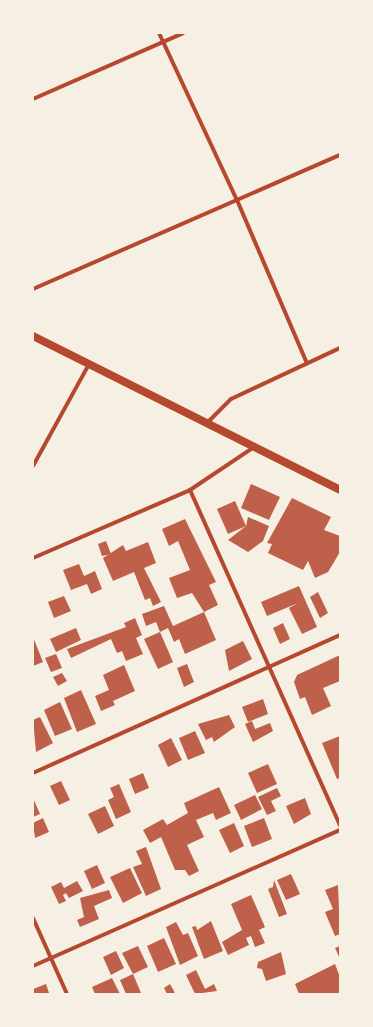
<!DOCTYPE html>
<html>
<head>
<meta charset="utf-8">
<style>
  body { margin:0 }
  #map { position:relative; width:373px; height:1027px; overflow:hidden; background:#f6efe4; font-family:"Varela Round",sans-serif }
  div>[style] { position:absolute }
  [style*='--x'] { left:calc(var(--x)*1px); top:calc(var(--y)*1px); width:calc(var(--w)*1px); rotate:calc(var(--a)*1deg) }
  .building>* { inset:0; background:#bf614a }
  .minor>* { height:4px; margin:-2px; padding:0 2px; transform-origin:2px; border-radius:2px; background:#b5482f }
  .secondary>* { height:8px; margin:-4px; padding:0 4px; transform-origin:4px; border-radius:4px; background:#b5482f }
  span { translate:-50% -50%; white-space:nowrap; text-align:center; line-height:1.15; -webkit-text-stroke:3px #f6efe4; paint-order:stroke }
  .frame { position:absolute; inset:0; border:34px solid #f6efe4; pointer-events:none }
</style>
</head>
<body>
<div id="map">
  <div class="building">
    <i style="clip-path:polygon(251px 484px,280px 497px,269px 520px,241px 508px)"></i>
    <i style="clip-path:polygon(292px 498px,331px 517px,324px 530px,340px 536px,340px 552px,328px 572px,315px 578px,308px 561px,303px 570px,268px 553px,272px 544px,267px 543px)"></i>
    <i style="clip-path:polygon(235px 501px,246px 526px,248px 517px,269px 526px,263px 541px,248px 552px,228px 540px,246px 526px,228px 534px,217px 509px)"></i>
    <i style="clip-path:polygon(185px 519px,216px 582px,209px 585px,218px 605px,204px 612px,192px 593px,177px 598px,169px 578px,190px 570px,178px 541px,169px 546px,162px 529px)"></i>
    <i style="clip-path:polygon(106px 541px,111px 554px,102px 556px,98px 544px)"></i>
    <i style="clip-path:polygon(148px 542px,156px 563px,144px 568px,161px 602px,153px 606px,150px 598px,145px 600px,134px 572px,113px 581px,103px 558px,123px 545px,126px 551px)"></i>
    <i style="clip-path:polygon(79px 564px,84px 576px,95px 571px,102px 589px,91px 594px,87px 584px,71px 590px,63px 570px)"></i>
    <i style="clip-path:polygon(299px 586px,317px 627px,302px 634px,289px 608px,298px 603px,267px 616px,261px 602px)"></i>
    <i style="clip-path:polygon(318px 592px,328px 613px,320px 618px,310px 597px)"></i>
    <i style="clip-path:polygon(64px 596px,71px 611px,54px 618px,48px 602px)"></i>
    <i style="clip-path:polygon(164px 606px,173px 626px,204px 612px,216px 640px,185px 654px,179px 639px,174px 642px,168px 628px,160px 632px,156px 622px,146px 626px,142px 614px)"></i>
    <i style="clip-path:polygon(135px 618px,142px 635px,136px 638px,143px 654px,126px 661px,122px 651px,117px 653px,111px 639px,71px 658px,67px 649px,126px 627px,124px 623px)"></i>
    <i style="clip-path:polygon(283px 623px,290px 639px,280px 644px,273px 628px)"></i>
    <i style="clip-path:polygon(76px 628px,81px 640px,56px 652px,50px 639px)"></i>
    <i style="clip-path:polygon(160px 632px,173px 662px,158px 669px,144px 639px)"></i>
    <i style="clip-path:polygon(33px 637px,43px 662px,33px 666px)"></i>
    <i style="clip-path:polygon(243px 641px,252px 659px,229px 671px,225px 650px)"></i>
    <i style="clip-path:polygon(56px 654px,62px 668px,51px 672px,45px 658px)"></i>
    <i style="clip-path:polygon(340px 655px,340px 681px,323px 688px,331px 706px,312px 715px,305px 697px,300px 699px,294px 682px,297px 675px)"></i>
    <i style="clip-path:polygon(187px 664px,194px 682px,184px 687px,177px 668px)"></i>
    <i style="clip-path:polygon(124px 665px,135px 691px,113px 701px,115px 705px,101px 711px,95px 696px,109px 690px,103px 675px)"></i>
    <i style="clip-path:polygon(62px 673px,67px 681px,58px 686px,53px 677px)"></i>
    <i style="clip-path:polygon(81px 690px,96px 724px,77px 732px,64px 698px)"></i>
    <i style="clip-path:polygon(263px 699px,268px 714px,248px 722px,242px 707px)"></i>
    <i style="clip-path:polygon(60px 702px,72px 729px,55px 736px,44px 710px)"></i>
    <i style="clip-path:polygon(229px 715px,235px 727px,214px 742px,212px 737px,206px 740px,198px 724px)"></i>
    <i style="clip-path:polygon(40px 717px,53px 743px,36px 752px,33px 720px)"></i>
    <i style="clip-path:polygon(252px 721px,255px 729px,270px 723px,273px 731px,253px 742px,245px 724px)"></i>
    <i style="clip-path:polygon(195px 731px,205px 753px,188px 760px,179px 738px)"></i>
    <i style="clip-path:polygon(340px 736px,340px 778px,337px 779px,322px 743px)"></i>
    <i style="clip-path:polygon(171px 738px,182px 760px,168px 767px,158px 745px)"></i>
    <i style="clip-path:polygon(268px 764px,277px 784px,257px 793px,248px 773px)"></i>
    <i style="clip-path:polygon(143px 773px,149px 788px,135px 794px,129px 779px)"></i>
    <i style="clip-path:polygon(61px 781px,70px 800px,59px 805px,50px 786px)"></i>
    <i style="clip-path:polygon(119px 784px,131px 812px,116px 819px,108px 800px,114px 797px,110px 788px)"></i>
    <i style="clip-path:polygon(219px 787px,231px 813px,216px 820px,213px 813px,196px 820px,204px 837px,187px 845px,199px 871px,189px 876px,185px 870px,175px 870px,161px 837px,150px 843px,143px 830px,163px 819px,167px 825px,188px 813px,184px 803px)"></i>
    <i style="clip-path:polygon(277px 788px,281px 796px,271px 801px,276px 811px,267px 815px,258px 797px)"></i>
    <i style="clip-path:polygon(255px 795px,262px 809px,241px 820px,234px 805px)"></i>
    <i style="clip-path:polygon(33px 798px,40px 814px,33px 817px)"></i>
    <i style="clip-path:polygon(305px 798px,311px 814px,294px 824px,286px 806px)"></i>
    <i style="clip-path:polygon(105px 806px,114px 826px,98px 834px,88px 814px)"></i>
    <i style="clip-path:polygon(43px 818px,49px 832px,35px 838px,33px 823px)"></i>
    <i style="clip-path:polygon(264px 818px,272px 839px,252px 847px,244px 826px)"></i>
    <i style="clip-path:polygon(234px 823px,244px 846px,230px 853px,219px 830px)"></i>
    <i style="clip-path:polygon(146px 847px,161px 889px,146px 896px,133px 867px,142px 864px,136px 851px)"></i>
    <i style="clip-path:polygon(97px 865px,105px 883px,92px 889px,84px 871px)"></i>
    <i style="clip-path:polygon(130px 868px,142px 893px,123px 903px,110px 877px)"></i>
    <i style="clip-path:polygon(291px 874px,300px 894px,286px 900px,277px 880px)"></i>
    <i style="clip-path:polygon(274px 880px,287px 914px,279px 917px,268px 889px,273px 887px)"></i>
    <i style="clip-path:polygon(77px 881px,83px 891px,69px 898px,66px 893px,63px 895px,66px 901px,59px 904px,51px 887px,61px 882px,64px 888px)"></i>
    <i style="clip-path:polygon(338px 885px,340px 934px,335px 936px,325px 912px,333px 909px,325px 890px)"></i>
    <i style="clip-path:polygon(109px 890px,112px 898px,94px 906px,99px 919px,80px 927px,77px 920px,84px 917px,80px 898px)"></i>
    <i style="clip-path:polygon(251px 895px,265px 927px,259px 930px,265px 943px,255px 947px,251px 936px,246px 938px,249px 945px,228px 955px,222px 942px,242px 930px,231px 904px)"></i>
    <i style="clip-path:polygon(211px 921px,223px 951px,204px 959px,192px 927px,196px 926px,197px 930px)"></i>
    <i style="clip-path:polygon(176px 922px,183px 935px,188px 933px,198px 956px,180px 965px,166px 927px)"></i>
    <i style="clip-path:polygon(164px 938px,176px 964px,158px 972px,147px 946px)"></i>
    <i style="clip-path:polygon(138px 946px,148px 967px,133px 974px,122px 953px)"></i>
    <i style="clip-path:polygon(340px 946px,340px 959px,335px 948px)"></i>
    <i style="clip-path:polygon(116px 951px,124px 968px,111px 975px,103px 957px)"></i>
    <i style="clip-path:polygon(281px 952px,286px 974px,266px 981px,262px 969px,257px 968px,258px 962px)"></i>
    <i style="clip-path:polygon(335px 964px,340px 977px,340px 994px,299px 994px,295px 984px)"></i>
    <i style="clip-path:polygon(196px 970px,205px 989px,214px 984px,217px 991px,195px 994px,186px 975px)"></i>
    <i style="clip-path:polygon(133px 974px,141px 993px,126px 994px,120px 980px)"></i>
    <i style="clip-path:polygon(112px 978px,120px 994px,95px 994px,92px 987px)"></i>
    <i style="clip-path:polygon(46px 984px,49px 993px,33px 994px,33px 989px)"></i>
    <i style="clip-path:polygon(170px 984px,174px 991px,175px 994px,167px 994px,164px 988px)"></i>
  </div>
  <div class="minor">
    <i style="--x:159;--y:33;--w:184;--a:65"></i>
    <i style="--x:237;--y:200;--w:177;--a:66.8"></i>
    <i style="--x:33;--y:99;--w:164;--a:-23.7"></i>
    <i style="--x:33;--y:289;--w:335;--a:-23.6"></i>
    <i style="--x:207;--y:423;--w:34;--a:-45"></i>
    <i style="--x:231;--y:399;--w:120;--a:-25.1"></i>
    <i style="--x:33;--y:466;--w:116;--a:-61.2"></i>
    <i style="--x:190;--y:490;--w:367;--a:65.9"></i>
    <i style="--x:33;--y:558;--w:171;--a:-23.4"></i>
    <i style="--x:190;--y:490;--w:77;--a:-33.9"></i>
    <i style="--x:33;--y:773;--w:337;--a:-24.2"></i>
    <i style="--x:33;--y:918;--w:83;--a:65.9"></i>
    <i style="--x:33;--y:966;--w:336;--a:-23.9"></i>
  </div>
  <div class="secondary">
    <i style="--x:33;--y:336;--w:343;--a:26.6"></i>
  </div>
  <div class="frame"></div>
</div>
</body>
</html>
